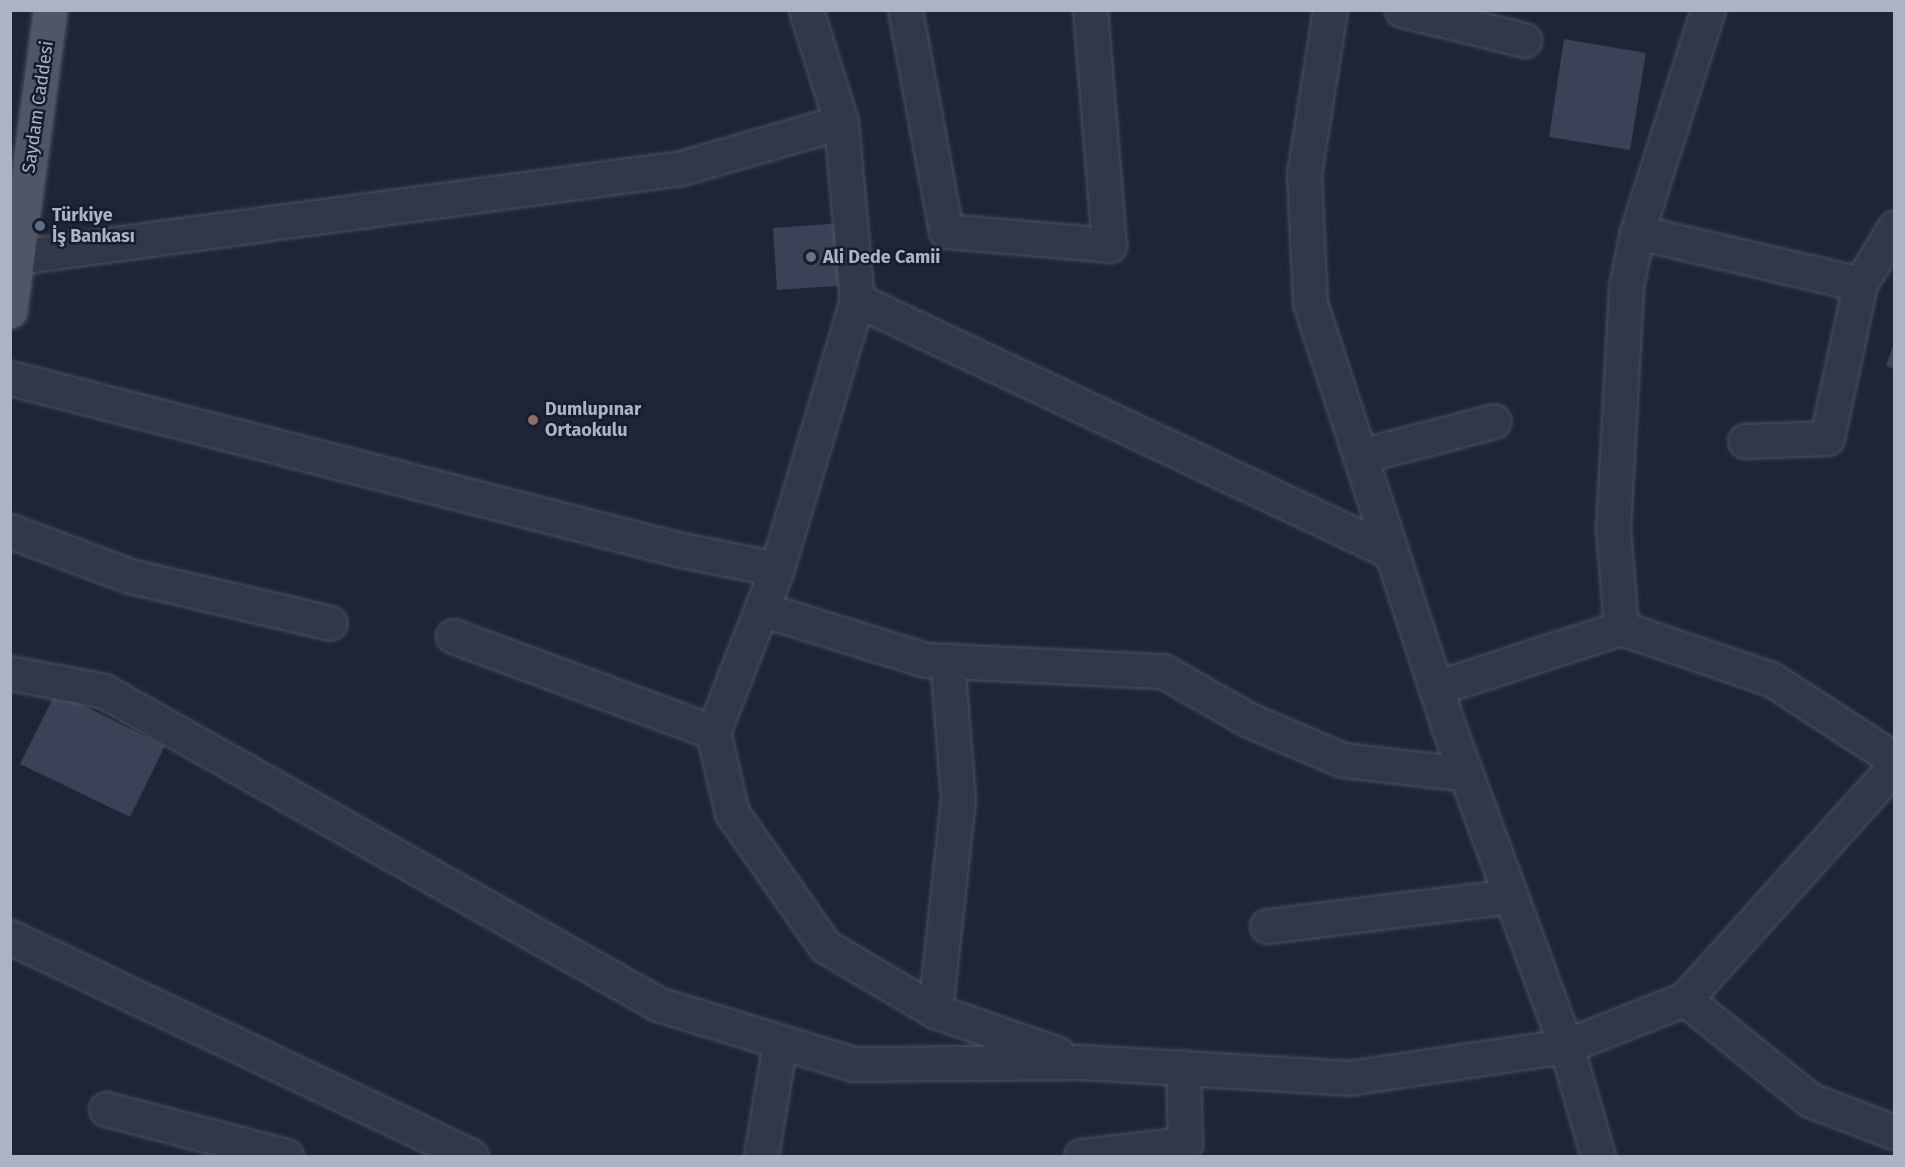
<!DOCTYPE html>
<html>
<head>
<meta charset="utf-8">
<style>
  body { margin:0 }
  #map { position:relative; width:1905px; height:1167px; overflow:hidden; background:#1f2537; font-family:"Fira Sans",sans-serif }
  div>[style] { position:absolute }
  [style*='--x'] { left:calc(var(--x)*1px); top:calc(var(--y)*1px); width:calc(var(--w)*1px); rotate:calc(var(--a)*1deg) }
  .building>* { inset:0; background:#3b4258 }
  .roads { filter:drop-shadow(0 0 2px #4d5263) drop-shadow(0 0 2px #4d5263) }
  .minor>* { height:33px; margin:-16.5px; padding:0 16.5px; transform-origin:16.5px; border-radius:16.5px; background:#333848 }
  .major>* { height:33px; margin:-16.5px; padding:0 16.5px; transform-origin:16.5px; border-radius:16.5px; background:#505668 }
  .dots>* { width:16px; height:16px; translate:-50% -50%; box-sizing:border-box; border:3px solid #181d2c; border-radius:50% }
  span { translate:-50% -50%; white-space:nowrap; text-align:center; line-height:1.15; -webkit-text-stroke:5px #181d2c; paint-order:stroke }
  .street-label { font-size:18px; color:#adb2c5 }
  .poi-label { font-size:18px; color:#adb2c5; font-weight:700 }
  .left { translate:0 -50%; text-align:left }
  .frame { position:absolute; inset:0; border:12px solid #adb2c5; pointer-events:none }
</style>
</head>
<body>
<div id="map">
  <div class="building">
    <i style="clip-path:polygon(1564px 39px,1646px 53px,1630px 150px,1549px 137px)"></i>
    <i style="clip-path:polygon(844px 223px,849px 285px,777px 290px,773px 228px)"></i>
    <i style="clip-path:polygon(1894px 343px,1894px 369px,1886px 366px)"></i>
    <i style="clip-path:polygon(56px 692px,165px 746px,130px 817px,20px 764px)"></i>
  </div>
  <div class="roads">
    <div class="minor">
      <i style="--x:806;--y:10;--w:117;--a:72.6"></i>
      <i style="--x:841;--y:122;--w:179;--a:84.9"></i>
      <i style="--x:857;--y:300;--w:281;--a:106.6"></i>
      <i style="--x:777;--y:569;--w:175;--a:111.4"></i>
      <i style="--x:713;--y:732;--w:83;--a:76.8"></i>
      <i style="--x:732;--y:813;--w:162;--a:55"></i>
      <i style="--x:825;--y:946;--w:128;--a:30.6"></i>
      <i style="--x:935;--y:1011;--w:130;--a:19.3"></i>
      <i style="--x:905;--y:10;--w:225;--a:79.5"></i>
      <i style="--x:946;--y:231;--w:164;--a:4.9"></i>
      <i style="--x:1109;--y:245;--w:236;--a:-94.6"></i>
      <i style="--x:1330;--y:10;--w:166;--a:99"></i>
      <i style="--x:1304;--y:174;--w:129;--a:87.3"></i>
      <i style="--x:1310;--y:303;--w:450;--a:71.9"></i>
      <i style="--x:1450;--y:731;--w:336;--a:69.8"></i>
      <i style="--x:1566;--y:1046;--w:115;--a:73.8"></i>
      <i style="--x:1402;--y:10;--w:126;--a:13.8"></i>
      <i style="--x:1637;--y:232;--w:229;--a:13.1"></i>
      <i style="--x:1860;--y:284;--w:66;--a:-58.7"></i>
      <i style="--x:10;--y:258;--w:677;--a:-7.64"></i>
      <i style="--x:681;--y:168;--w:166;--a:-16"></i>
      <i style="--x:857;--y:300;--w:590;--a:25.26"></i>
      <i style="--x:10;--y:378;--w:689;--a:14.38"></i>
      <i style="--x:677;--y:549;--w:102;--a:11.3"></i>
      <i style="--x:1745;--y:441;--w:82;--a:-2.1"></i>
      <i style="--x:1827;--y:438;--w:157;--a:-77.9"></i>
      <i style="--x:1360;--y:456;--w:138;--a:-14.6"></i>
      <i style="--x:10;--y:531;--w:128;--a:20.6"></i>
      <i style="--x:130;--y:576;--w:205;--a:13.2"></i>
      <i style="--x:761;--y:609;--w:173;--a:17.2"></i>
      <i style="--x:926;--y:660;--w:237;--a:2.7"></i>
      <i style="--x:1163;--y:671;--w:99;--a:29.7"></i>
      <i style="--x:1249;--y:720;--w:102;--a:23.1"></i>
      <i style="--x:1343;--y:760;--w:124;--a:6.5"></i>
      <i style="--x:1621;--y:628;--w:99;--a:-94.6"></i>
      <i style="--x:1613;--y:529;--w:242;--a:-86.9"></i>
      <i style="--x:1626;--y:287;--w:56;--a:-78.7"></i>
      <i style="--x:1637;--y:232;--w:233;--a:-72.3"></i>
      <i style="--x:453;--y:636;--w:277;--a:20.3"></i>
      <i style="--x:10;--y:673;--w:96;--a:10.8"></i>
      <i style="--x:104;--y:691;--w:636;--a:29.47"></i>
      <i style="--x:658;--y:1004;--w:204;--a:17.1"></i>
      <i style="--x:853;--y:1064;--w:229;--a:-0.5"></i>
      <i style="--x:1082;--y:1062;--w:266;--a:3.4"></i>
      <i style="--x:1348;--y:1078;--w:220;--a:-8.4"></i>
      <i style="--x:1566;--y:1046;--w:128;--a:-21.6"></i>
      <i style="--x:1685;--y:999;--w:312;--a:-48"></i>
      <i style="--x:1436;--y:688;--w:194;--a:-18"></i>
      <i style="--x:1621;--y:628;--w:158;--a:18.8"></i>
      <i style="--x:1771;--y:679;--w:147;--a:33"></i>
      <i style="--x:1267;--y:926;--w:246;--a:-7"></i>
      <i style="--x:10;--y:937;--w:510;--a:25.41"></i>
      <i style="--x:1685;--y:999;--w:161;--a:38.9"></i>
      <i style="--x:1810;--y:1100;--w:90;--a:20.9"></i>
      <i style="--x:935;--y:1011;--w:213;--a:-83.8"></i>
      <i style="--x:958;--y:799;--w:139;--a:-94.5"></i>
      <i style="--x:106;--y:1109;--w:186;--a:14.6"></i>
      <i style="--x:761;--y:1156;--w:116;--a:-80.5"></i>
      <i style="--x:1081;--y:1156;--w:105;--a:-6.6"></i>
      <i style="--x:1185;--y:1144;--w:77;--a:-91.5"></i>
    </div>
    <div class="major">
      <i style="--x:10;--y:311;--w:304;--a:-82.4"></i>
    </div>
  </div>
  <div class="dots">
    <i style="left:40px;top:226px;background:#5c6f8a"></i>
    <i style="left:811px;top:257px;background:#6b7280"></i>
    <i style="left:533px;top:420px;background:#8d6e63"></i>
  </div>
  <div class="street-label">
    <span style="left:38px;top:107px;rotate:-82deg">Saydam Caddesi</span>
  </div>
  <div class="poi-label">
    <span class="left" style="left:52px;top:226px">Türkiye<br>İş Bankası</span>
    <span class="left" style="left:823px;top:257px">Ali Dede Camii</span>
    <span class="left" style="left:545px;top:420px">Dumlupınar<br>Ortaokulu</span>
  </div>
  <div class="frame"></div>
</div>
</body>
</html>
